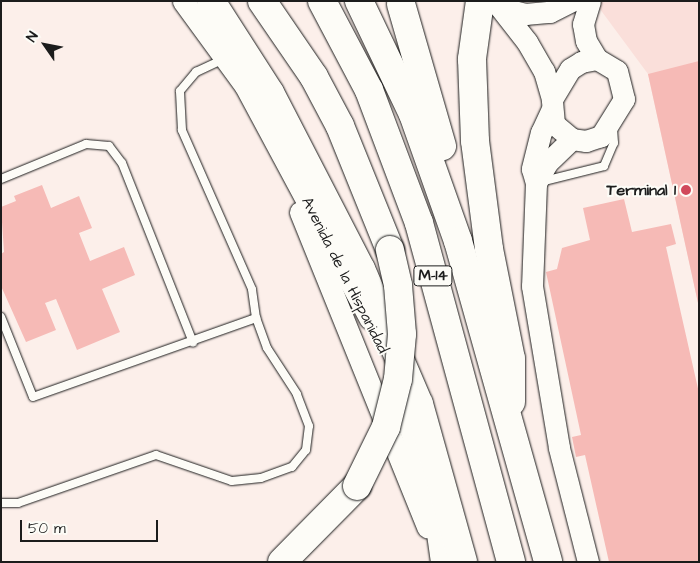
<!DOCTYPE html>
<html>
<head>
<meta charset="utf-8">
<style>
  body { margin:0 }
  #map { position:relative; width:700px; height:563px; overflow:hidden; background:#fcefea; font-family:"Architects Daughter",sans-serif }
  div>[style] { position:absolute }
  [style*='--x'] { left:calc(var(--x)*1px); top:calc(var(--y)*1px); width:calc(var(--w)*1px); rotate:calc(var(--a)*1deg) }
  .built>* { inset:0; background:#fadfda }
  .building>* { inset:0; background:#f6bab6 }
  .roads { filter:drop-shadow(0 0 1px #1c1c1c) drop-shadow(0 0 1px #1c1c1c) }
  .lane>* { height:8px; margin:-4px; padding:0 4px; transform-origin:4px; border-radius:4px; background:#fdfcf7 }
  .secondary>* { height:21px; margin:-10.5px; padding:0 10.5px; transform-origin:10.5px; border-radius:10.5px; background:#fdfcf7 }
  .highway>* { height:28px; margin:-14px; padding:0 14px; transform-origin:14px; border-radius:14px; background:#fdfcf7 }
  .bridges { filter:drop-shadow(0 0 1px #1c1c1c) drop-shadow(0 0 1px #1c1c1c) }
  .highway-bridge>* { height:28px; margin:-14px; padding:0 14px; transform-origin:14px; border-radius:14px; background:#fdfcf7 }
  .dots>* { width:14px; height:14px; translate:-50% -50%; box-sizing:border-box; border:2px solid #fdfcf7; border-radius:50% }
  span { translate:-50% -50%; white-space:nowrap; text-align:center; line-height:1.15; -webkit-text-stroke:4px #fdfcf7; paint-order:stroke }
  .shield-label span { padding:1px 4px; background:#fdfcf7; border:1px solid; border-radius:4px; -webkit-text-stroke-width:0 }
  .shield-label { font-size:15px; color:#1c1c1c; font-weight:700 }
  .poi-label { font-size:16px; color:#1c1c1c; font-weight:700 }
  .right { translate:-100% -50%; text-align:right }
  .street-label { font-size:16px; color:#1c1c1c }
  .frame { position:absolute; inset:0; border:2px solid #1c1c1c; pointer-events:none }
  .north { position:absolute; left:20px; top:20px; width:50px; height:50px; -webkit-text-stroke:4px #fdfcf7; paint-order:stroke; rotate:303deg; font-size:14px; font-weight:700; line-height:20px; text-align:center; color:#1c1c1c }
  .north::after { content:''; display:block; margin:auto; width:18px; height:22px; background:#1c1c1c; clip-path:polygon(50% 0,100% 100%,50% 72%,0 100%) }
  .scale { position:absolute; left:20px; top:520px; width:138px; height:22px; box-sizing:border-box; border:2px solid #1c1c1c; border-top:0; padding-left:6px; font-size:15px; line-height:18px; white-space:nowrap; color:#1c1c1c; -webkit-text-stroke:4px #fdfcf7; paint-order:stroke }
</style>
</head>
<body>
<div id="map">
  <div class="built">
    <i style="clip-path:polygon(594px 1px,699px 1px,699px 307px,648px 74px)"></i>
  </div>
  <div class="building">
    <i style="clip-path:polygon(699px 61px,699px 303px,698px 303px,648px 74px)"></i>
    <i style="clip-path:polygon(42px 185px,51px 208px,79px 196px,92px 228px,79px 233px,90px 261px,124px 247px,135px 275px,102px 289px,120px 332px,77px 350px,56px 299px,45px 303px,56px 330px,26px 342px,1px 286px,1px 254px,4px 252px,1px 207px,16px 201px,14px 196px)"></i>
    <i style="clip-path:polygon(624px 199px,632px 232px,671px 224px,676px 244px,666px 247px,699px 393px,699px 562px,609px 562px,585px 455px,576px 457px,572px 437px,581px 435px,546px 272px,557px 269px,562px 248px,590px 240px,583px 208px)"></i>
  </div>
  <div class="roads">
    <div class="lane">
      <i style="--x:1;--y:179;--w:92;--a:-22.4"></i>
      <i style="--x:86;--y:144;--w:23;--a:5"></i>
      <i style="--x:109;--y:146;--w:21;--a:53"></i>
      <i style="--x:122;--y:163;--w:193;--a:68.4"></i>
      <i style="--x:540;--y:182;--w:66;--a:-14"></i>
      <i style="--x:604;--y:166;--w:25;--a:-67"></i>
      <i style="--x:614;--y:143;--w:15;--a:-94"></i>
      <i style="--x:1;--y:317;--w:86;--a:68.2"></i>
      <i style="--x:33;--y:397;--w:237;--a:-19.5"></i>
      <i style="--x:1;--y:503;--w:17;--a:0"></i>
      <i style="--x:18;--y:503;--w:146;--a:-19.2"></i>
      <i style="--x:156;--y:455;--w:80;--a:18.9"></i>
      <i style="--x:232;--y:481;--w:29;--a:-6"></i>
      <i style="--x:261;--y:478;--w:33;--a:-20"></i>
      <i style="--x:292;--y:467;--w:22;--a:-51"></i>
      <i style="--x:306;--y:450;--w:24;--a:-83"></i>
      <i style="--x:309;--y:426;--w:34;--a:-111"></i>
      <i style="--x:297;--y:394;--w:55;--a:-123.1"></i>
      <i style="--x:267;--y:348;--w:32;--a:-110"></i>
      <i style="--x:256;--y:318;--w:29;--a:-98"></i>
      <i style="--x:252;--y:289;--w:174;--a:-113.8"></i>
      <i style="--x:182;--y:130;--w:39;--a:-93"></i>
      <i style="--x:180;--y:91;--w:25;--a:-50"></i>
      <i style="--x:196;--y:72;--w:31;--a:-25"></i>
    </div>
    <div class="secondary">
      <i style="--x:183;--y:1;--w:105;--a:53.9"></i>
      <i style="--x:245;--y:86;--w:264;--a:61.8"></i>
      <i style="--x:495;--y:1;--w:52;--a:52"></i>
      <i style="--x:527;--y:42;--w:34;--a:60"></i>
      <i style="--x:544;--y:71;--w:29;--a:74"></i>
      <i style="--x:590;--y:1;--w:24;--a:107"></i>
      <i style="--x:583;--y:24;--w:17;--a:80"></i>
      <i style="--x:586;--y:41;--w:21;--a:59"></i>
      <i style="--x:501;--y:8;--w:25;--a:14"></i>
      <i style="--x:525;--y:14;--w:25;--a:-5"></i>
      <i style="--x:550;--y:12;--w:25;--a:-27"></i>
      <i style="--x:597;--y:59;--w:23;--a:31"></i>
      <i style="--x:617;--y:71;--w:29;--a:76"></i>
      <i style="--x:624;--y:99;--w:44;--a:121.9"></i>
      <i style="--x:601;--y:136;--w:16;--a:162"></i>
      <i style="--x:586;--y:141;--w:14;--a:-172"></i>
      <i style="--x:572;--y:139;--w:23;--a:-140"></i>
      <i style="--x:554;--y:124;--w:25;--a:-95"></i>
      <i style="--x:552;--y:99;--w:35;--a:-59"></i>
      <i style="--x:570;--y:69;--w:13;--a:-32"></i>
      <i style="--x:581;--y:62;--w:16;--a:-11"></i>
      <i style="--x:551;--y:111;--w:23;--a:115"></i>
      <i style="--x:541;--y:132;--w:38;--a:104"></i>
      <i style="--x:532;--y:169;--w:15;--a:74"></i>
      <i style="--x:536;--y:183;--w:103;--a:92.2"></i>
      <i style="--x:532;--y:286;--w:164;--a:80.5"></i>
      <i style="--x:559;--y:448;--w:118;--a:75.7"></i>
      <i style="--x:536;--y:183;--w:23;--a:-61"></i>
      <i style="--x:547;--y:163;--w:35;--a:-44"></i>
      <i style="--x:300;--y:212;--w:340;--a:68"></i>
      <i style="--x:396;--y:385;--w:119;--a:72.3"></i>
      <i style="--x:432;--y:498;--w:65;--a:82"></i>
    </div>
    <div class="highway">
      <i style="--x:211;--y:1;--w:109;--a:57.3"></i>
      <i style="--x:270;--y:93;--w:198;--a:62.7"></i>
      <i style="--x:361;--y:269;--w:147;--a:66.8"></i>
      <i style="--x:419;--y:404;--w:164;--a:74.4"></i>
      <i style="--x:262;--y:1;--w:92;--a:55.6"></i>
      <i style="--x:314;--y:77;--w:55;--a:62"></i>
      <i style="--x:340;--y:126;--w:134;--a:68"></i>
      <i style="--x:322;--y:1;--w:101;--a:62.2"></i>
      <i style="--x:369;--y:90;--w:142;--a:69.4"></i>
      <i style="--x:419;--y:223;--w:351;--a:74.8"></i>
      <i style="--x:359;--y:1;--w:125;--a:64.5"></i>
      <i style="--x:413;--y:114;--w:135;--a:70.5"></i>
      <i style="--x:458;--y:241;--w:333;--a:74.3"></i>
      <i style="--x:480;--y:1;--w:59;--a:97.9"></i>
      <i style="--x:472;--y:59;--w:82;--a:87.9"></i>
      <i style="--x:475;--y:141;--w:109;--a:82.6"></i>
      <i style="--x:489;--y:249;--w:112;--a:78.7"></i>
      <i style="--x:511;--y:359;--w:43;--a:90"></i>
      <i style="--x:401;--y:4;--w:148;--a:73.9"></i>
      <i style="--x:282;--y:562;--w:107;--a:-45.4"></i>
    </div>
  </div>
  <div class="bridges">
    <div class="highway-bridge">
      <i style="--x:357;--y:486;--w:66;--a:-63.8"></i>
      <i style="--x:386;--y:427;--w:49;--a:-76"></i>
      <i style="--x:398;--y:379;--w:45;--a:-84.9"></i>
      <i style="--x:402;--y:334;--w:49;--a:-94.7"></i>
      <i style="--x:398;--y:285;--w:36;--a:-103"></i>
    </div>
  </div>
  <div class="dots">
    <i style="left:686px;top:190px;background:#d1495b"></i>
  </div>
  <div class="shield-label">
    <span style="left:433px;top:276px">M-14</span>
  </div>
  <div class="poi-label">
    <span class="right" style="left:676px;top:190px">Terminal 1</span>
  </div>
  <div class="street-label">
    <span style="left:345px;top:275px;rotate:63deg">Avenida de la Hispanidad</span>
  </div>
  <div class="frame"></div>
  <div class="north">N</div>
  <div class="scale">50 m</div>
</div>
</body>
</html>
